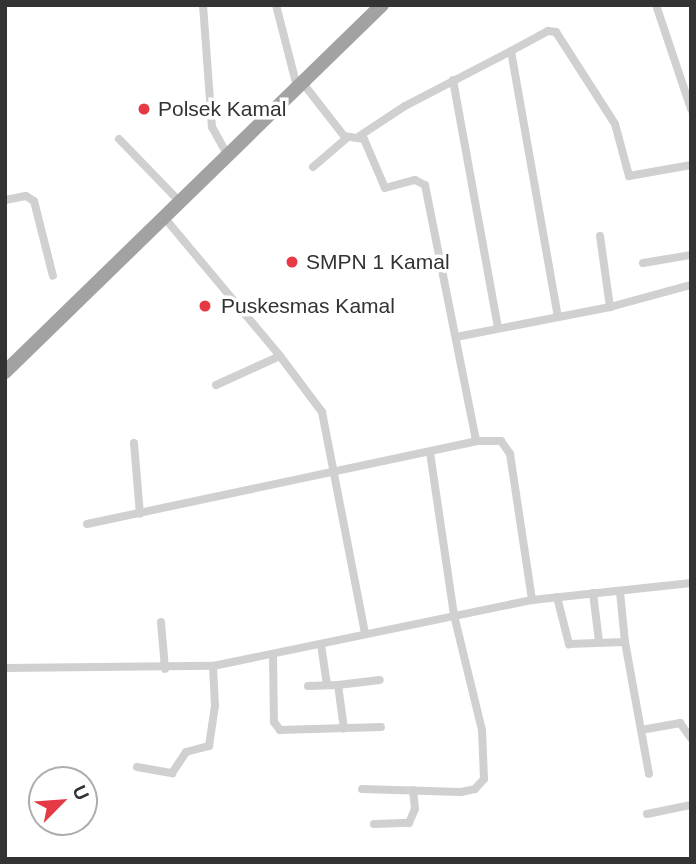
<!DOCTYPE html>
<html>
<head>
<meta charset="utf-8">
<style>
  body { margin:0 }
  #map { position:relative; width:696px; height:864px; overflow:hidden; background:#fff; font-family:Arial,sans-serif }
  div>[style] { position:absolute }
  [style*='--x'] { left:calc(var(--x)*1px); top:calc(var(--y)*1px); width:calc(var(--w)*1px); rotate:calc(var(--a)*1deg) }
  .minor>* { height:8px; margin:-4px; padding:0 4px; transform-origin:4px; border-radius:4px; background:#d0d0d0 }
  .trunk>* { height:14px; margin:-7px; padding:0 7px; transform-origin:7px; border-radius:7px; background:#a2a2a2 }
  .dots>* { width:19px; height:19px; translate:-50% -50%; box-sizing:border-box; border:4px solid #fff; border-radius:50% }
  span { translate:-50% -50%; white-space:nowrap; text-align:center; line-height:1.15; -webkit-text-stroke:7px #fff; paint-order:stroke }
  .poi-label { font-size:21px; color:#333 }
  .left { translate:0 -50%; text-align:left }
  .frame { position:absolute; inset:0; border:7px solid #333; pointer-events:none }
  .north { position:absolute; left:28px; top:766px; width:70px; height:70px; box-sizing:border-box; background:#fff; border:2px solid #adadad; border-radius:50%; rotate:65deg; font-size:19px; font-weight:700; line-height:28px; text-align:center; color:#333 }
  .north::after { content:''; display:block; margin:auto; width:24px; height:32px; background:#e63946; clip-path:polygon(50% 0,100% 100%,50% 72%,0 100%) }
</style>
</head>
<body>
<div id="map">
  <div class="minor">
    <i style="--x:203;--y:5;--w:122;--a:85.8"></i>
    <i style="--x:212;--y:127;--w:33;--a:61"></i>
    <i style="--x:276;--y:5;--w:85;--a:75.6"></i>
    <i style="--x:656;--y:5;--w:110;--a:71.4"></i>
    <i style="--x:511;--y:51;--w:42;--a:-28.4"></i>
    <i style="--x:548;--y:31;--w:8;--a:7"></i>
    <i style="--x:556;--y:32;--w:109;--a:57.3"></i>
    <i style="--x:615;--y:124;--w:54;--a:74.9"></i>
    <i style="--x:629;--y:176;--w:63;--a:-10.1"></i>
    <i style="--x:453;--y:80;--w:252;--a:79.7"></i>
    <i style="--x:302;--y:82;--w:68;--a:52.1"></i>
    <i style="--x:344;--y:136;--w:20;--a:9"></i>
    <i style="--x:364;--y:139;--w:53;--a:66.8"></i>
    <i style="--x:385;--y:188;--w:31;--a:-15"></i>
    <i style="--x:415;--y:180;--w:11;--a:27"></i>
    <i style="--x:425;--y:185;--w:261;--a:78.7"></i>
    <i style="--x:358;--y:137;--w:56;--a:-33.4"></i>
    <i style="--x:405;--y:106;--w:119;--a:-27.4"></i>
    <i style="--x:511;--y:51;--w:270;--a:80"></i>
    <i style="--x:119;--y:139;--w:86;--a:45.9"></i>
    <i style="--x:313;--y:167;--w:46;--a:-40.6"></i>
    <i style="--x:5;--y:200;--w:21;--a:-11"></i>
    <i style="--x:26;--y:196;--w:9;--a:32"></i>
    <i style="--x:34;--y:201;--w:77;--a:75.8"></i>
    <i style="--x:163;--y:216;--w:182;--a:50.1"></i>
    <i style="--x:280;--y:356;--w:70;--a:53.1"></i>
    <i style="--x:322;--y:412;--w:225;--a:79"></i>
    <i style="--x:600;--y:236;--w:72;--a:82"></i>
    <i style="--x:643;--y:263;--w:49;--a:-9.5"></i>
    <i style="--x:456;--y:337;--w:157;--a:-11"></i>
    <i style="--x:610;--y:307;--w:84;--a:-15.2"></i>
    <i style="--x:216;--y:385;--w:70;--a:-24.4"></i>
    <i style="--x:134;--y:443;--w:71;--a:85.2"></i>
    <i style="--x:87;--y:524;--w:398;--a:-12"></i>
    <i style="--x:476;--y:441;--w:25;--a:0"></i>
    <i style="--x:501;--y:441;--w:16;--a:55"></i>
    <i style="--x:510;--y:454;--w:148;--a:81.4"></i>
    <i style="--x:620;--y:592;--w:50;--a:84.3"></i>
    <i style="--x:593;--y:593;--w:48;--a:82.9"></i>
    <i style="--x:557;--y:597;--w:49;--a:75.7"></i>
    <i style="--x:569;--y:644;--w:56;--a:-2"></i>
    <i style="--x:625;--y:642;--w:134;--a:79.7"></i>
    <i style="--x:161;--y:622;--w:47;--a:85.1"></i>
    <i style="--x:321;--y:644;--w:41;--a:81.7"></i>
    <i style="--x:273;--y:654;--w:68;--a:89.2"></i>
    <i style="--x:274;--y:722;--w:10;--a:53"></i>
    <i style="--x:280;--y:730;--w:101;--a:-1.7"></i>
    <i style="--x:5;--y:668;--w:208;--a:-0.6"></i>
    <i style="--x:213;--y:666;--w:326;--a:-11.7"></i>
    <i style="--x:532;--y:600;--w:160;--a:-6.1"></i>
    <i style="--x:338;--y:685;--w:42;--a:-6.8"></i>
    <i style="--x:308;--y:686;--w:30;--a:-2"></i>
    <i style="--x:338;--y:685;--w:44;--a:82.2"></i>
    <i style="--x:641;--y:730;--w:40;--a:-10"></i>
    <i style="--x:680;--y:723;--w:19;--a:54"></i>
    <i style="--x:137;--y:767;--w:36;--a:10"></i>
    <i style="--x:172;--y:773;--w:25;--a:-56"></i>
    <i style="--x:186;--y:752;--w:24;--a:-15"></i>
    <i style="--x:209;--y:746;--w:40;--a:-81.5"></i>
    <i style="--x:215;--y:706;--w:40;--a:-92.9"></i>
    <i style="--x:362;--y:789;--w:99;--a:1.7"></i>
    <i style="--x:461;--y:792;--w:14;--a:-12"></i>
    <i style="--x:475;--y:789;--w:13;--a:-48"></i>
    <i style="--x:484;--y:779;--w:49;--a:-92.3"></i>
    <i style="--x:482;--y:730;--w:118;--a:-103.7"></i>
    <i style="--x:454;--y:615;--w:165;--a:-98.4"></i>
    <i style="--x:647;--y:814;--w:45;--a:-11.6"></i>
    <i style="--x:374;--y:824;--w:35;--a:-2"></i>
    <i style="--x:409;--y:823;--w:15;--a:-67"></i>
    <i style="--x:415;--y:809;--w:19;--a:-96"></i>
  </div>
  <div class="trunk">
    <i style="--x:5;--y:372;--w:526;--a:-44.23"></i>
  </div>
  <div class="dots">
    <i style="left:144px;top:109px;background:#e63946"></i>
    <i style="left:292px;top:262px;background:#e63946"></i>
    <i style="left:205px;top:306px;background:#e63946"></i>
  </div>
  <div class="poi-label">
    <span class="left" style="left:158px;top:109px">Polsek Kamal</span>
    <span class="left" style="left:306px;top:262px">SMPN 1 Kamal</span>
    <span class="left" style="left:221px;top:306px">Puskesmas Kamal</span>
  </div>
  <div class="frame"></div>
  <div class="north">U</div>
</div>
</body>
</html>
